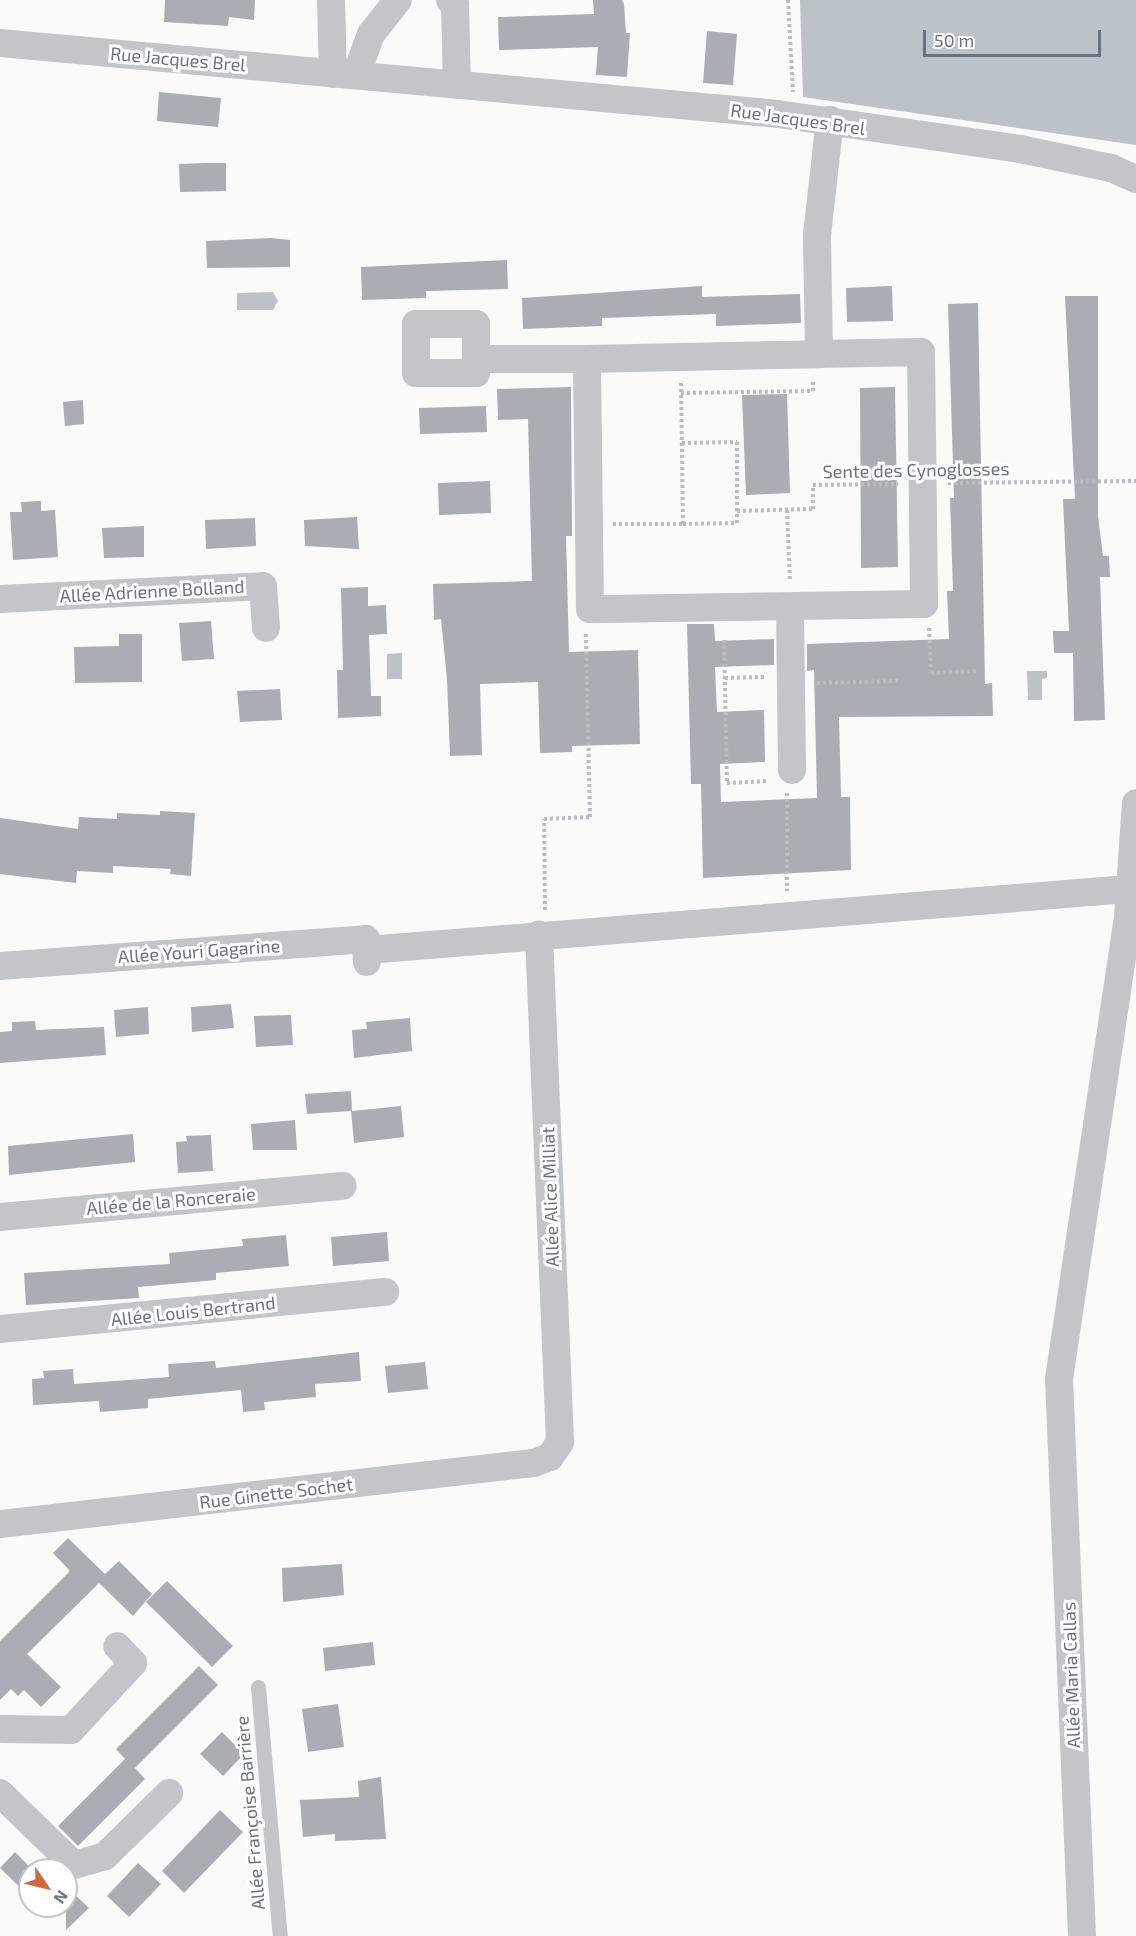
<!DOCTYPE html>
<html>
<head>
<meta charset="utf-8">
<style>
  body { margin:0 }
  #map { position:relative; width:1136px; height:1936px; overflow:hidden; background:#fafaf8; font-family:"Exo 2",sans-serif }
  div>[style] { position:absolute }
  [style*='--x'] { left:calc(var(--x)*1px); top:calc(var(--y)*1px); width:calc(var(--w)*1px); rotate:calc(var(--a)*1deg) }
  .water>* { inset:0; background:#bbc3c8 }
  .building>* { inset:0; background:#a8aeb4 }
  .path>* { height:4px; margin-top:-2px; transform-origin:0; background:repeating-linear-gradient(90deg,#babdc0 0 3px,transparent 0 6px) }
  .lane>* { height:15px; margin:-7.5px; padding:0 7.5px; transform-origin:7.5px; border-radius:7.5px; background:#c2c5c9 }
  .street>* { height:28px; margin:-14px; padding:0 14px; transform-origin:14px; border-radius:14px; background:#c2c5c9 }
  span { translate:-50% -50%; white-space:nowrap; text-align:center; line-height:1.15; -webkit-text-stroke:6px #fff; paint-order:stroke }
  .street-label { font-size:18px; color:#68747f }
  .north { position:absolute; left:18px; top:1858px; width:60px; height:60px; box-sizing:border-box; background:#fff; border:2px solid #c3c7cc; border-radius:50%; rotate:125deg; font-size:16px; font-weight:700; line-height:24px; text-align:center; color:#68747f }
  .north::after { content:''; display:block; margin:auto; width:21px; height:27px; background:#ce6944; clip-path:polygon(50% 0,100% 100%,50% 72%,0 100%) }
  .scale { position:absolute; left:923px; top:30px; width:178px; height:27px; box-sizing:border-box; border:3px solid #68747f; border-top:0; padding-left:8px; font-size:18px; line-height:21px; white-space:nowrap; color:#68747f; -webkit-text-stroke:4px #fff; paint-order:stroke }
</style>
</head>
<body>
<div id="map">
  <div class="water">
    <i style="clip-path:polygon(800px 0,1136px 0,1136px 145px,803px 97px)"></i>
    <i style="clip-path:polygon(273px 292px,278px 301px,273px 310px,237px 310px,237px 293px)"></i>
    <i style="clip-path:polygon(402px 653px,402px 679px,387px 679px,387px 654px)"></i>
    <i style="clip-path:polygon(1027px 671px,1047px 671px,1047px 678px,1042px 679px,1042px 700px,1028px 700px)"></i>
  </div>
  <div class="building">
    <i style="clip-path:polygon(165px 0,255px 0,254px 20px,229px 17px,228px 26px,164px 22px)"></i>
    <i style="clip-path:polygon(593px 0,622px 0,624px 4px,626px 33px,630px 33px,627px 77px,596px 75px,598px 47px,499px 50px,498px 17px,594px 14px)"></i>
    <i style="clip-path:polygon(707px 31px,737px 34px,733px 85px,703px 83px)"></i>
    <i style="clip-path:polygon(159px 92px,221px 98px,218px 127px,157px 121px)"></i>
    <i style="clip-path:polygon(205px 163px,226px 163px,226px 191px,180px 192px,179px 164px)"></i>
    <i style="clip-path:polygon(271px 238px,290px 240px,290px 267px,207px 268px,206px 241px)"></i>
    <i style="clip-path:polygon(507px 260px,508px 289px,426px 291px,426px 298px,362px 300px,361px 267px)"></i>
    <i style="clip-path:polygon(702px 286px,702px 297px,800px 294px,801px 323px,716px 326px,716px 314px,602px 318px,602px 326px,523px 329px,522px 298px)"></i>
    <i style="clip-path:polygon(892px 286px,893px 321px,847px 322px,846px 288px)"></i>
    <i style="clip-path:polygon(1065px 296px,1098px 296px,1098px 516px,1103px 556px,1109px 556px,1110px 577px,1100px 577px,1105px 720px,1074px 721px,1073px 653px,1054px 653px,1053px 631px,1069px 631px,1063px 499px,1075px 499px)"></i>
    <i style="clip-path:polygon(978px 303px,985px 684px,992px 683px,993px 716px,839px 717px,841px 797px,850px 797px,851px 870px,703px 878px,701px 784px,691px 784px,687px 624px,714px 624px,715px 641px,774px 639px,774px 665px,715px 667px,717px 712px,764px 710px,765px 762px,720px 764px,721px 802px,817px 798px,814px 670px,807px 671px,807px 644px,949px 639px,947px 591px,953px 591px,950px 498px,954px 498px,948px 304px)"></i>
    <i style="clip-path:polygon(571px 387px,572px 536px,566px 536px,569px 652px,638px 650px,640px 744px,572px 746px,572px 752px,540px 753px,538px 682px,480px 684px,482px 755px,450px 756px,447px 679px,441px 619px,434px 620px,433px 584px,532px 581px,528px 419px,498px 420px,497px 389px)"></i>
    <i style="clip-path:polygon(895px 387px,898px 567px,861px 568px,860px 388px)"></i>
    <i style="clip-path:polygon(787px 394px,790px 493px,746px 495px,742px 395px)"></i>
    <i style="clip-path:polygon(83px 400px,84px 424px,65px 426px,63px 402px)"></i>
    <i style="clip-path:polygon(486px 406px,487px 432px,420px 434px,419px 408px)"></i>
    <i style="clip-path:polygon(490px 481px,491px 513px,439px 515px,438px 483px)"></i>
    <i style="clip-path:polygon(41px 501px,41px 511px,55px 510px,58px 557px,13px 560px,10px 512px,22px 512px,21px 502px)"></i>
    <i style="clip-path:polygon(357px 517px,359px 549px,305px 546px,304px 520px)"></i>
    <i style="clip-path:polygon(255px 518px,256px 546px,206px 549px,205px 520px)"></i>
    <i style="clip-path:polygon(144px 526px,144px 557px,104px 558px,102px 528px)"></i>
    <i style="clip-path:polygon(368px 587px,368px 606px,386px 605px,387px 634px,369px 635px,371px 696px,381px 696px,381px 716px,338px 718px,337px 670px,343px 670px,341px 588px)"></i>
    <i style="clip-path:polygon(211px 621px,214px 659px,182px 661px,179px 623px)"></i>
    <i style="clip-path:polygon(119px 634px,142px 634px,142px 682px,75px 683px,74px 647px,119px 646px)"></i>
    <i style="clip-path:polygon(280px 689px,282px 720px,240px 722px,237px 691px)"></i>
    <i style="clip-path:polygon(160px 811px,195px 813px,191px 876px,170px 874px,171px 869px,113px 866px,113px 873px,77px 871px,76px 883px,0 874px,0 818px,78px 829px,79px 817px,117px 819px,117px 813px,160px 815px)"></i>
    <i style="clip-path:polygon(231px 1004px,234px 1028px,192px 1032px,191px 1007px)"></i>
    <i style="clip-path:polygon(148px 1007px,149px 1034px,116px 1037px,114px 1010px)"></i>
    <i style="clip-path:polygon(291px 1015px,293px 1045px,256px 1047px,254px 1016px)"></i>
    <i style="clip-path:polygon(410px 1018px,412px 1051px,354px 1058px,352px 1030px,367px 1029px,366px 1022px)"></i>
    <i style="clip-path:polygon(35px 1021px,36px 1030px,104px 1027px,106px 1055px,0 1063px,0 1032px,12px 1031px,12px 1022px)"></i>
    <i style="clip-path:polygon(351px 1091px,352px 1111px,401px 1106px,404px 1137px,354px 1143px,351px 1111px,307px 1114px,305px 1094px)"></i>
    <i style="clip-path:polygon(295px 1120px,297px 1150px,253px 1150px,251px 1124px)"></i>
    <i style="clip-path:polygon(133px 1134px,135px 1162px,9px 1175px,8px 1146px)"></i>
    <i style="clip-path:polygon(211px 1135px,213px 1171px,178px 1173px,176px 1142px,187px 1141px,186px 1136px)"></i>
    <i style="clip-path:polygon(387px 1232px,389px 1261px,333px 1266px,331px 1237px)"></i>
    <i style="clip-path:polygon(286px 1235px,289px 1266px,216px 1273px,216px 1280px,138px 1287px,139px 1298px,26px 1305px,24px 1273px,170px 1264px,169px 1253px,243px 1246px,242px 1239px)"></i>
    <i style="clip-path:polygon(359px 1352px,361px 1381px,315px 1384px,316px 1397px,264px 1402px,265px 1410px,243px 1412px,241px 1390px,148px 1399px,148px 1408px,100px 1412px,99px 1401px,33px 1405px,32px 1379px,44px 1378px,43px 1371px,73px 1369px,74px 1384px,169px 1377px,168px 1364px,215px 1361px,216px 1368px)"></i>
    <i style="clip-path:polygon(425px 1362px,428px 1389px,388px 1393px,385px 1366px)"></i>
    <i style="clip-path:polygon(68px 1538px,105px 1574px,119px 1561px,152px 1594px,133px 1616px,99px 1583px,27px 1654px,61px 1687px,41px 1707px,24px 1690px,18px 1696px,11px 1689px,0 1700px,0 1641px,70px 1571px,53px 1553px)"></i>
    <i style="clip-path:polygon(342px 1564px,344px 1595px,283px 1602px,282px 1568px)"></i>
    <i style="clip-path:polygon(167px 1581px,233px 1646px,212px 1667px,146px 1602px)"></i>
    <i style="clip-path:polygon(373px 1642px,375px 1665px,325px 1671px,323px 1648px)"></i>
    <i style="clip-path:polygon(199px 1666px,218px 1685px,135px 1768px,145px 1779px,78px 1846px,58px 1826px,125px 1759px,116px 1749px)"></i>
    <i style="clip-path:polygon(338px 1704px,344px 1747px,308px 1752px,302px 1709px)"></i>
    <i style="clip-path:polygon(222px 1732px,244px 1754px,223px 1776px,200px 1754px)"></i>
    <i style="clip-path:polygon(381px 1777px,386px 1839px,335px 1841px,335px 1834px,303px 1837px,300px 1800px,359px 1797px,358px 1781px)"></i>
    <i style="clip-path:polygon(220px 1810px,243px 1832px,184px 1893px,162px 1871px)"></i>
    <i style="clip-path:polygon(15px 1852px,30px 1867px,30px 1897px,0 1868px)"></i>
    <i style="clip-path:polygon(138px 1863px,161px 1884px,129px 1917px,107px 1896px)"></i>
    <i style="clip-path:polygon(66px 1886px,89px 1908px,66px 1930px)"></i>
  </div>
  <div class="path">
    <i style="--x:788;--y:0;--w:92;--a:86.9"></i>
    <i style="--x:681;--y:393;--w:132;--a:-0.9"></i>
    <i style="--x:813;--y:391;--w:11;--a:-90"></i>
    <i style="--x:682;--y:443;--w:55;--a:-1"></i>
    <i style="--x:737;--y:442;--w:69;--a:90"></i>
    <i style="--x:737;--y:511;--w:76;--a:-1.5"></i>
    <i style="--x:813;--y:509;--w:24;--a:-90"></i>
    <i style="--x:813;--y:485;--w:85;--a:-0.7"></i>
    <i style="--x:948;--y:483;--w:188;--a:-0.6"></i>
    <i style="--x:787;--y:510;--w:71;--a:87.6"></i>
    <i style="--x:613;--y:524;--w:70;--a:0"></i>
    <i style="--x:683;--y:524;--w:141;--a:-90.8"></i>
    <i style="--x:683;--y:524;--w:54;--a:-1.1"></i>
    <i style="--x:737;--y:523;--w:12;--a:-90"></i>
    <i style="--x:929;--y:628;--w:45;--a:87.5"></i>
    <i style="--x:931;--y:673;--w:48;--a:-2.4"></i>
    <i style="--x:724;--y:640;--w:143;--a:88.8"></i>
    <i style="--x:727;--y:783;--w:42;--a:-2.7"></i>
    <i style="--x:725;--y:678;--w:41;--a:-1.4"></i>
    <i style="--x:817;--y:683;--w:82;--a:-1.4"></i>
    <i style="--x:787;--y:793;--w:98;--a:90"></i>
    <i style="--x:545;--y:910;--w:91;--a:-90.6"></i>
    <i style="--x:544;--y:819;--w:46;--a:-2.5"></i>
    <i style="--x:590;--y:817;--w:183;--a:-91.3"></i>
  </div>
  <div class="lane">
    <i style="--x:258;--y:1687;--w:250;--a:85"></i>
  </div>
  <div class="street">
    <i style="--x:331;--y:0;--w:74;--a:88.5"></i>
    <i style="--x:450;--y:0;--w:7;--a:45"></i>
    <i style="--x:455;--y:5;--w:80;--a:88.6"></i>
    <i style="--x:0;--y:43;--w:781;--a:5.21"></i>
    <i style="--x:778;--y:114;--w:245;--a:8.2"></i>
    <i style="--x:1020;--y:149;--w:93;--a:11.8"></i>
    <i style="--x:1111;--y:168;--w:27;--a:24"></i>
    <i style="--x:356;--y:75;--w:44;--a:-69.9"></i>
    <i style="--x:371;--y:34;--w:43;--a:-51.5"></i>
    <i style="--x:819;--y:354;--w:102;--a:-1.1"></i>
    <i style="--x:921;--y:352;--w:252;--a:89.3"></i>
    <i style="--x:924;--y:604;--w:334;--a:179.1"></i>
    <i style="--x:590;--y:609;--w:250;--a:-90.7"></i>
    <i style="--x:587;--y:359;--w:232;--a:-1.2"></i>
    <i style="--x:819;--y:354;--w:119;--a:-91"></i>
    <i style="--x:817;--y:235;--w:116;--a:-83.6"></i>
    <i style="--x:476;--y:359;--w:14;--a:90"></i>
    <i style="--x:476;--y:373;--w:60;--a:180"></i>
    <i style="--x:416;--y:373;--w:49;--a:-90"></i>
    <i style="--x:416;--y:324;--w:60;--a:0"></i>
    <i style="--x:476;--y:324;--w:35;--a:90"></i>
    <i style="--x:476;--y:359;--w:111;--a:0"></i>
    <i style="--x:0;--y:599;--w:263;--a:-2.8"></i>
    <i style="--x:263;--y:586;--w:42;--a:85.9"></i>
    <i style="--x:790;--y:607;--w:163;--a:89.3"></i>
    <i style="--x:367;--y:950;--w:763;--a:-4.58"></i>
    <i style="--x:0;--y:966;--w:367;--a:-4.2"></i>
    <i style="--x:366;--y:939;--w:23;--a:88"></i>
    <i style="--x:0;--y:1217;--w:344;--a:-5.2"></i>
    <i style="--x:0;--y:1329;--w:387;--a:-5.5"></i>
    <i style="--x:0;--y:1524;--w:537;--a:-6.52"></i>
    <i style="--x:534;--y:1463;--w:17;--a:-21"></i>
    <i style="--x:550;--y:1457;--w:18;--a:-56"></i>
    <i style="--x:560;--y:1442;--w:508;--a:-92.37"></i>
    <i style="--x:0;--y:1729;--w:71;--a:0.8"></i>
    <i style="--x:71;--y:1730;--w:91;--a:-47.2"></i>
    <i style="--x:133;--y:1663;--w:23;--a:-133"></i>
    <i style="--x:0;--y:1793;--w:103;--a:44.2"></i>
    <i style="--x:74;--y:1865;--w:32;--a:-16"></i>
    <i style="--x:105;--y:1856;--w:90;--a:-44.5"></i>
    <i style="--x:1082;--y:1936;--w:557;--a:-92.36"></i>
    <i style="--x:1059;--y:1379;--w:467;--a:-81.5"></i>
    <i style="--x:1128;--y:917;--w:114;--a:-86"></i>
  </div>
  <div class="street-label">
    <span style="left:178px;top:59px;rotate:5deg">Rue Jacques Brel</span>
    <span style="left:798px;top:119px;rotate:8deg">Rue Jacques Brel</span>
    <span style="left:916px;top:470px;rotate:-1deg">Sente des Cynoglosses</span>
    <span style="left:152px;top:591px;rotate:-3deg">Allée Adrienne Bolland</span>
    <span style="left:199px;top:951px;rotate:-4deg">Allée Youri Gagarine</span>
    <span style="left:550px;top:1197px;rotate:-92deg">Allée Alice Milliat</span>
    <span style="left:171px;top:1201px;rotate:-5deg">Allée de la Ronceraie</span>
    <span style="left:193px;top:1311px;rotate:-6deg">Allée Louis Bertrand</span>
    <span style="left:276px;top:1493px;rotate:-7deg">Rue Ginette Sochet</span>
    <span style="left:1071px;top:1675px;rotate:-92deg">Allée Maria Callas</span>
    <span style="left:250px;top:1813px;rotate:-95deg">Allée Françoise Barrière</span>
  </div>
  <div class="north">N</div>
  <div class="scale">50 m</div>
</div>
</body>
</html>
